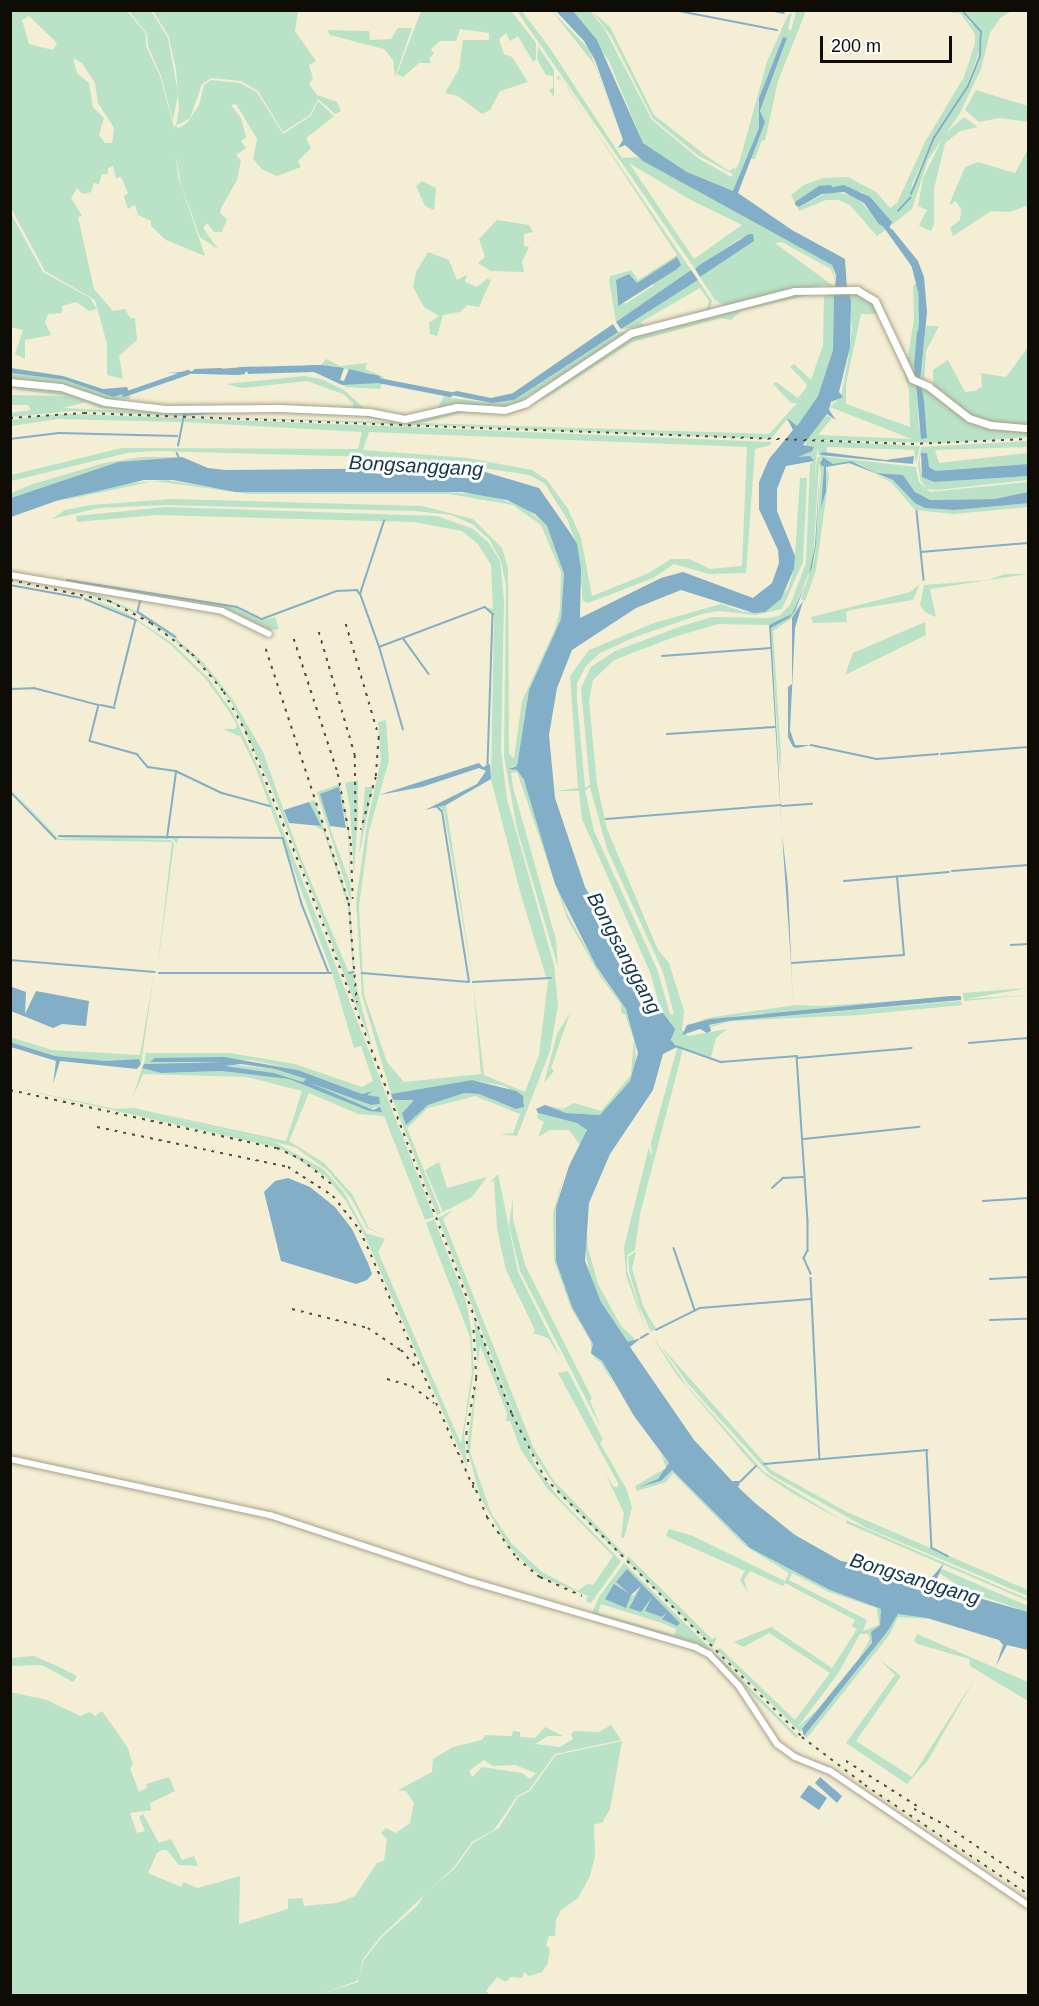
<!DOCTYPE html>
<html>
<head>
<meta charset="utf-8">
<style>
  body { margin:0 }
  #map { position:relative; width:1039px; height:2006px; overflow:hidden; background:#f4eed4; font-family:Helvetica,sans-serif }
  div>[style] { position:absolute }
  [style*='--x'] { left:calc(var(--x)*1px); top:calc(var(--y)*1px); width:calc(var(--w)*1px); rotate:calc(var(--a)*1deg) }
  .green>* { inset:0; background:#b9e2c7 }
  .water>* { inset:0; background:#82aec7 }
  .stream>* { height:1.5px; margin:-0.75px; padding:0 0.75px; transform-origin:0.75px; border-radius:0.75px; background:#82aec7 }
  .canal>* { height:4.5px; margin:-2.25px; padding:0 2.25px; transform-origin:2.25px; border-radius:2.25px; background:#82aec7 }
  .roads { filter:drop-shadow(0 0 2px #a7a188) drop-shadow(0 0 2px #a7a188) }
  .secondary>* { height:6px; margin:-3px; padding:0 3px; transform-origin:3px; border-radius:3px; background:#fff }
  .primary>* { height:7px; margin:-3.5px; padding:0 3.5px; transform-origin:3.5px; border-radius:3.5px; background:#fff }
  .rail>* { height:1.5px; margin-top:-0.75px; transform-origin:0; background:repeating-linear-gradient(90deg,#504c3f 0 3px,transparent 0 9px) }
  span { translate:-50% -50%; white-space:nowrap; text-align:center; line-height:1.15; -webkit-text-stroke:6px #fff; paint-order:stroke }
  .water-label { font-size:20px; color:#11374a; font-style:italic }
  .frame { position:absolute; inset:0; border:12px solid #0f0c05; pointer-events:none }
  .scale { position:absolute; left:820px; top:36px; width:132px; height:27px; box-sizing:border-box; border:3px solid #0f0c05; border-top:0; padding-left:8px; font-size:18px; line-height:21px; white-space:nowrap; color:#0f0c05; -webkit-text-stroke:4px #fff; paint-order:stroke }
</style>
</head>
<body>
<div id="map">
  <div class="green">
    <i style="clip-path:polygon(evenodd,10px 11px,127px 11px,146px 34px,146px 46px,160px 76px,173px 124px,178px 177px,205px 256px,166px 240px,151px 226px,151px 221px,138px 215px,135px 205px,128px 209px,124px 196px,128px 193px,121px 177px,116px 178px,113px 166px,108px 168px,108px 174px,102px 174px,99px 184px,94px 183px,91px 192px,83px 194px,77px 188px,71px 198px,82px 216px,78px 217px,94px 289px,113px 311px,125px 309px,130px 318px,135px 318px,137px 340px,119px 356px,123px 379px,107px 375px,107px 344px,95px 300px,45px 271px,11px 208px,10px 11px,29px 16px,57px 43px,53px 50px,29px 44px,22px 20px,29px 16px,10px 11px,73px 58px,82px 63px,95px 83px,98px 103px,114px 128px,112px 143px,105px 143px,99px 135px,104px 118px,93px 107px,89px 83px,77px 73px,73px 58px)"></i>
    <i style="clip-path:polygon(129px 11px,151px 11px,168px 38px,178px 93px,173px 121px,161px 76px,148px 46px,147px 34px)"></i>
    <i style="clip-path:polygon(153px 11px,298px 11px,295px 31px,316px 61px,309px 65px,313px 78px,309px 84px,317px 95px,337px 102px,341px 111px,335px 114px,318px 99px,310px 115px,283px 132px,258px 91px,241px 81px,211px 78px,202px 84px,190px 118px,176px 126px,179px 109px,176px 69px,169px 37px)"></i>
    <i style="clip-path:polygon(421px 11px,511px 11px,536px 43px,536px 59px,533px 62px,518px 36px,510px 41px,506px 33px,499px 39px,504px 54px,512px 57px,528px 82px,500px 91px,490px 110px,482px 114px,458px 96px,445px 93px,459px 69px,463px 40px,489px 40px,489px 33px,460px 29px,456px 41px,440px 41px,431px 49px,434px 54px,429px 58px,431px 63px,419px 63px,403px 77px,397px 74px)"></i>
    <i style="clip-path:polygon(evenodd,517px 11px,522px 11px,549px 47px,622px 158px,637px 157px,832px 265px,836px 283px,831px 269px,782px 242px,775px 243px,836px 288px,824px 285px,727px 307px,715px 300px,700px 277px,754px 241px,750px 235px,739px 239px,695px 269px,517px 11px,629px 163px,691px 200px,742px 225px,694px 259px,629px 163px)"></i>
    <i style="clip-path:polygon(552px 11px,589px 49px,622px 137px,594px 64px)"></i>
    <i style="clip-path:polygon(573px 11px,590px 11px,604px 28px,652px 120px,698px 158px,731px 177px,739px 163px,767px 62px,788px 15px,792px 13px,788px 28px,791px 31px,796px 11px,806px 11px,778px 81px,765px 141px,762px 140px,755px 159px,749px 159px,762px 128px,760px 112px,787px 38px,783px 37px,776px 55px,759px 98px,759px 128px,734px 192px,687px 172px,643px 143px,609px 61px)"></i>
    <i style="clip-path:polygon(592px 11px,610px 27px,654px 115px,705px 155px,729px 171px,736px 167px,733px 174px,699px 156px,653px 119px,611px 36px)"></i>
    <i style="clip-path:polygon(942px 11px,963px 13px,969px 22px,979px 29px,981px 47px,967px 85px,934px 138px,912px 184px,911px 195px,935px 139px,969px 86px,981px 57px,982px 32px,963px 11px,1012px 11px,1001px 17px,990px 33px,981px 69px,960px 113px,928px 160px,912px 209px,890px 226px,891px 222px,862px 192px,823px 188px,801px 199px,800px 207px,828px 192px,854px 195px,887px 229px,877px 236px,850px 205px,839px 200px,826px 200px,799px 211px,791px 195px,804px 185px,823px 178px,848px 177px,876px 192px,890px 208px,897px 203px,925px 142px,964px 77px,975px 43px,975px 34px,961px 14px)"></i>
    <i style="clip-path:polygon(398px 28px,412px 28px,395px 77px,393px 60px,384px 49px,330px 35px,327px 30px,369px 31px,370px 40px,391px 39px)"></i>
    <i style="clip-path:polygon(538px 46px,554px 70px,554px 97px,549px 90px,553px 88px,553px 76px,546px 75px,537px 59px)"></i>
    <i style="clip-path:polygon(evenodd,558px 75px,691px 270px,616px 322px,609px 280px,611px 276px,631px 270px,638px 280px,677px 255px,569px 90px,560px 79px,557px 80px,558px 75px,662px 270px,653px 286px,627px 303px,617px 304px,616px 280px,631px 276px,637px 283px,662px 270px)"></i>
    <i style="clip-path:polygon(211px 80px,240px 83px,257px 92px,283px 134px,311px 116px,318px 101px,334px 116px,306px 138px,311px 148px,298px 161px,301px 167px,277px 176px,263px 170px,253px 159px,257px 139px,236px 104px,231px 105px,241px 118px,246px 137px,241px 141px,246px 148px,236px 155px,241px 160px,237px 180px,221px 208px,220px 213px,227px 219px,222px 232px,214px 232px,207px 223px,203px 228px,218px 249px,200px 237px,181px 185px,173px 139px,174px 125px,179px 128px,188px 122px,199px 105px,204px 85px)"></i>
    <i style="clip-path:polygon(976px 90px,1028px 106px,1028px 122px,999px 118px,979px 122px,965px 110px)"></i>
    <i style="clip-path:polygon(964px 117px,978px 127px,960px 131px,945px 143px,934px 189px,934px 224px,931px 231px,924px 228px,919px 225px,927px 210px,918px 206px,923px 178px,945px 134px)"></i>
    <i style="clip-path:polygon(1028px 149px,1028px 205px,1010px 212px,991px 211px,953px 236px,950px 228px,960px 220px,961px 209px,956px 201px,949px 205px,965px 167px,978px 162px,1015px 173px)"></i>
    <i style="clip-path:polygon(422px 181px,436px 188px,434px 210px,425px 206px,416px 186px)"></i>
    <i style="clip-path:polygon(10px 212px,43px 272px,90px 298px,97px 309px,89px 311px,76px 302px,62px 306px,62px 313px,48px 314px,45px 322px,51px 335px,25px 340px,25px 359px,15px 354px,23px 330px,11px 327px)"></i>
    <i style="clip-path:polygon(497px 220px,529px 225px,533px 232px,524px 234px,524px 246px,529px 247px,522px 262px,524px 272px,491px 271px,478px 263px,485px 257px,479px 239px)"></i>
    <i style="clip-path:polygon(428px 252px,449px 260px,457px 280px,467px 275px,465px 282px,477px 287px,487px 279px,491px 280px,479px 307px,467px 305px,460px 312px,443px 315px,437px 336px,430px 334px,429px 323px,439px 316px,424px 307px,413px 287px,416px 272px)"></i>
    <i style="clip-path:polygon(698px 280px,712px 301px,710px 311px,671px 320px,707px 309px,709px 301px,700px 288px,641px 322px,644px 326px,621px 329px)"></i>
    <i style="clip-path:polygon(919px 282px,919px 322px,915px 378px,904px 358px,908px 357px,914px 319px,913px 285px)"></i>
    <i style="clip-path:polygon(evenodd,834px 291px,833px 350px,818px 396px,797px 426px,786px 420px,771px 439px,184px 416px,392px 422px,362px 416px,216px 410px,182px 416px,71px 411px,11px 417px,11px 413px,31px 410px,28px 405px,11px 405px,11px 395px,68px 396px,18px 390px,11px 384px,54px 389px,101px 404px,321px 412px,367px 415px,403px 422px,457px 410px,506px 413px,629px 337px,792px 295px,814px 294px,741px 311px,731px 320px,721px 318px,632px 342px,549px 396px,508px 415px,466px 412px,421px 423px,769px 434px,797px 403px,791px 403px,773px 384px,776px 382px,798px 398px,806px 388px,807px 384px,790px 367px,794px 364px,811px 380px,823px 345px,824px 297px,834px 291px,86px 402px,99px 408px,154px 412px,63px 408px,86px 402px)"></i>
    <i style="clip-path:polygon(evenodd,849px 291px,869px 295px,880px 314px,861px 314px,846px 384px,846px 404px,910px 427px,909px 390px,903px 369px,916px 383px,919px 426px,927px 438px,921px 385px,957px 414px,989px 426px,1028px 430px,1028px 437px,945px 443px,809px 440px,920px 446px,916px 464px,914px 450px,827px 447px,827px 452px,818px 455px,818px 448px,816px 458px,815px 477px,817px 458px,821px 456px,916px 467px,919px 482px,930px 492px,1028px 482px,1028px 492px,995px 499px,930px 500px,915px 492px,903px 475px,876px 473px,857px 463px,833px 464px,820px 458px,824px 467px,821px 506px,827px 466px,829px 477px,816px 570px,805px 601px,801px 599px,812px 567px,815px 556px,821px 473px,819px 464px,813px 562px,792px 614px,803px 601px,792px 618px,773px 631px,781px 756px,780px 773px,771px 628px,787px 619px,769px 625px,718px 624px,674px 637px,614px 660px,593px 680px,589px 701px,597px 784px,607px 829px,658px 950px,669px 963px,684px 1011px,682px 1030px,688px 1036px,727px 1029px,716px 1038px,711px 1057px,683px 1049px,640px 1214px,635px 1250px,627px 1255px,627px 1270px,647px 1334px,626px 1275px,624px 1247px,649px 1147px,651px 1156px,652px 1153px,651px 1143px,678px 1045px,672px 1043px,672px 1027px,662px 1014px,650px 972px,582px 819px,579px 791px,555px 791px,578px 788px,570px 676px,589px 650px,654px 623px,721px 604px,744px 612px,765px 612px,788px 589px,794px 569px,800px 478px,807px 478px,803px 562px,782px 609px,756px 615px,718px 611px,702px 614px,635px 637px,600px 653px,586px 666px,577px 683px,577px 700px,585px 788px,590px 785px,581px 688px,591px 667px,615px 651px,682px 626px,712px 617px,768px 618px,779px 616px,790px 605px,806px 563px,810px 464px,814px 461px,797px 457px,806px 451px,806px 439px,826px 415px,832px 418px,818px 435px,912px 439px,830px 407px,841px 396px,848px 360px,852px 329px,849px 291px,590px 787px,607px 849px,663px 972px,674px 1014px,670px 1014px,657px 969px,594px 831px,585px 790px,590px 787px)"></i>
    <i style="clip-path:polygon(926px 326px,939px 326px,926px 351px,924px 383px,920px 375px)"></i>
    <i style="clip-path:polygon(618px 332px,630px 332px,511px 407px,436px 411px,446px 393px,451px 398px,492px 403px,514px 400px)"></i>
    <i style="clip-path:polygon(1028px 347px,1028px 427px,972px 418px,933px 388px,933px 370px,948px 360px,965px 392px,975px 391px,982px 387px,981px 373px,1006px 377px)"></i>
    <i style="clip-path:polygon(326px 359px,340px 366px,367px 363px,365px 369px,384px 377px,380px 389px,345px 387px,344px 383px,376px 381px,371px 373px,321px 365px)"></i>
    <i style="clip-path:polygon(11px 373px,65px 380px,113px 397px,129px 392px,130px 399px,106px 400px,11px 380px)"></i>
    <i style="clip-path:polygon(304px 376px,321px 379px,344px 390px,366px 410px,196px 404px,353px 409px,353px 403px,343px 394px,307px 381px,242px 388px,226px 384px)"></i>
    <i style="clip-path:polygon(48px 415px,71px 414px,182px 418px,181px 422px,58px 419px,11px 426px,11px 420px)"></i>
    <i style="clip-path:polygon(evenodd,184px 418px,771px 442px,771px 445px,755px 449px,746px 573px,709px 574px,674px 564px,653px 578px,588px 603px,583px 601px,577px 546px,567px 519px,545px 484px,530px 475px,414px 458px,156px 451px,127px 453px,11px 481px,11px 475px,122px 448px,358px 449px,362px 432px,184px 422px,184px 418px,369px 432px,747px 447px,742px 566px,710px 569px,689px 559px,671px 559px,649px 573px,592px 596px,581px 538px,568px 509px,547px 480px,532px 470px,468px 458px,363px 450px,369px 432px)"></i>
    <i style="clip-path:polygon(1028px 441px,1028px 447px,935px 450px,939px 463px,1028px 453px,1028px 464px,936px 471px,929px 467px,926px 453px,920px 457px,920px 464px,921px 474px,934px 482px,1028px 476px,1028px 480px,937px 490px,927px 489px,921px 481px,918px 466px,921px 447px)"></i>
    <i style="clip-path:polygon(141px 457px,182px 457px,118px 462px,11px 498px,11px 493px,33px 484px,104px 463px)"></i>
    <i style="clip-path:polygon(874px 475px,893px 480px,925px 508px,954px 510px,1012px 502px,1028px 503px,1028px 507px,953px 514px,915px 510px,891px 482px)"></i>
    <i style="clip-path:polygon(167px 480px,235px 492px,444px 492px,491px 495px,527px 509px,547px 526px,564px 574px,561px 619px,529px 690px,517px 766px,511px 767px,518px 771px,525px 783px,567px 913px,598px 970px,626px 1009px,635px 1037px,636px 1067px,630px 1081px,600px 1115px,566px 1113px,545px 1105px,563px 1109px,574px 1103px,601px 1111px,631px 1075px,634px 1040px,625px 1014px,621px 1013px,621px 1004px,600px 976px,567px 918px,517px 772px,511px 773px,513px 787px,556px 940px,558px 967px,517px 829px,504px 756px,506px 585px,501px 561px,489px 539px,472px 524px,451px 515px,415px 511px,165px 505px,99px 508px,52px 519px,65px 510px,91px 505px,172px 499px,422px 506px,473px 519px,502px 548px,508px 568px,509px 754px,514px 758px,522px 701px,555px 629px,560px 609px,561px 572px,541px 525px,513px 505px,449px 494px,249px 494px,154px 481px,65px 500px,111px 485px)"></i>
    <i style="clip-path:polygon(166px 507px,437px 516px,473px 529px,488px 542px,500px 561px,504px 600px,501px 750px,507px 799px,554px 965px,558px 1006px,550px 1051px,517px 1136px,500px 1134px,513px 1133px,520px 1114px,475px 1096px,428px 1108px,407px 1128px,441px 1213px,437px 1215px,393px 1100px,414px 1100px,403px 1111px,409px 1122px,428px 1105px,464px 1093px,479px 1094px,518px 1109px,525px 1102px,505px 1086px,472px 1080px,391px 1094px,362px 995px,356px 901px,367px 824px,381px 760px,378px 722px,386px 720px,389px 760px,369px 831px,359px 907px,364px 995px,387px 1062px,404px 1082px,481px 1074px,473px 983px,484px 1075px,525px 1092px,539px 1055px,548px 980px,552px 979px,546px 977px,521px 895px,491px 779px,494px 614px,482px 606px,493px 609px,491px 565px,478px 544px,462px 531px,414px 522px,156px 515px,77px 522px,76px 516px)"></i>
    <i style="clip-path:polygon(1005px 574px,1028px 574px,930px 589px,936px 617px,925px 612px,920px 605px,924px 585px,988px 580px)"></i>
    <i style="clip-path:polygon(65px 580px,237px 608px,262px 620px,275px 617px,279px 629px,270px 630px,230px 611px)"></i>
    <i style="clip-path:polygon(920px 584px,913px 600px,850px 610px,846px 612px,847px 622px,813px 623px,811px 617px,910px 592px)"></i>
    <i style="clip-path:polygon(87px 590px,138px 612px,176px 638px,204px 663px,233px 700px,263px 752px,299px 853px,349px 973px,353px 973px,348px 906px,323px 830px,315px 827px,320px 826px,309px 802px,314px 800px,350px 904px,355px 981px,372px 1046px,271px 787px,232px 703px,207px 671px,172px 638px,138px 614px,86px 593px)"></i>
    <i style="clip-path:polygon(85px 596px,127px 613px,172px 643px,209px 679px,233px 713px,258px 767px,434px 1217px,425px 1220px,384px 1116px,358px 1114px,309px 1093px,289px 1141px,324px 1163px,352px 1194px,369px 1228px,384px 1236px,367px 1228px,351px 1198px,327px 1170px,295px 1147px,139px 1109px,286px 1141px,302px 1091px,247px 1077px,143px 1074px,133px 1097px,142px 1068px,161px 1073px,221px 1071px,289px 1079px,380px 1112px,377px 1107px,371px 1109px,308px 1083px,310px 1080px,371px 1105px,380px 1104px,377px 1097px,366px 1095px,373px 1091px,362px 1094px,298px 1070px,252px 1060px,162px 1058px,151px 1062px,223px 1061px,144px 1064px,146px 1053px,230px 1053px,295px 1064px,362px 1087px,373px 1081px,361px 1046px,354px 1048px,332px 973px,255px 766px,241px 737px,223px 729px,235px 729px,237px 725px,230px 713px,205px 678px,171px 645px,136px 620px)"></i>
    <i style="clip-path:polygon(925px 622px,926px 635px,845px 675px,853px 653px)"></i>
    <i style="clip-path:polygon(358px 780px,358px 813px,354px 875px,350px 807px,345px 783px)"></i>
    <i style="clip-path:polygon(evenodd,340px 784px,349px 831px,351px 902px,317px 792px,340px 784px,341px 800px,348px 831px,350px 883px,330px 828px,341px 800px)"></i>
    <i style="clip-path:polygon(365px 787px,373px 787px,359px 855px,362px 825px)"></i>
    <i style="clip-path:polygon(11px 789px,59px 839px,87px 839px,63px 838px,58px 837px,58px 836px,178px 838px,177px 844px,173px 839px,128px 839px,170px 840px,172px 841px,174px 844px,157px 971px,172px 842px,57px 840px)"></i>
    <i style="clip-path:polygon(443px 803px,446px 805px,473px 981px,444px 812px,438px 805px)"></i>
    <i style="clip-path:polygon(154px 974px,141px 1064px,139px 1059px,105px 1061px,55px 1056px,11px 1042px,10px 1037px,52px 1050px,140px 1055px)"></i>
    <i style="clip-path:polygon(1028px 988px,966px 999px,1028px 995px,964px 1001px,963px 993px)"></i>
    <i style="clip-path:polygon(961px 996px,737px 1016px,692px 1024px,707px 1018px,795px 1005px,823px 1006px)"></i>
    <i style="clip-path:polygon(961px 1001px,962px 1005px,859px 1015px,731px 1021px,711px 1027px,711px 1031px,709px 1026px,728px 1021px)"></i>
    <i style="clip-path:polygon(570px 1013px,551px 1068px,554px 1071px,544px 1083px,557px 1034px)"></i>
    <i style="clip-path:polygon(235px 1065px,275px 1069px,306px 1079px,304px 1082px,274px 1073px,224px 1067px)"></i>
    <i style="clip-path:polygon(11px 1087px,115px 1109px,134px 1108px,274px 1142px,323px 1169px,343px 1191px,366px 1233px,385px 1239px,378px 1252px,461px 1444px,472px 1372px,470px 1337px,426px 1223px,434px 1219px,466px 1301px,471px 1328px,474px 1370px,464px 1432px,467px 1467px,363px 1232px,346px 1201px,325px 1176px,279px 1148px)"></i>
    <i style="clip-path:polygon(538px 1113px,577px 1123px,586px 1128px,586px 1135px,580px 1145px,569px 1130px,550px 1130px,538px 1137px,544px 1122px,537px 1118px)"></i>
    <i style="clip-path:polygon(439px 1162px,447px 1188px,487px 1177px,472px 1197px,443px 1212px,425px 1170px)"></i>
    <i style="clip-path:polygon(567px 1165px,556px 1207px,556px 1261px,572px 1307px,593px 1344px,592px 1353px,602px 1361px,616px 1388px,601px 1363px,591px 1354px,591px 1342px,571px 1308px,554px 1260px,553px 1213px)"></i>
    <i style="clip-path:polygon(498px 1174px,518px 1272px,561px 1358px,548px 1338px,533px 1333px,535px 1330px,506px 1270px,497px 1229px,494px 1181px,490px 1182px)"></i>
    <i style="clip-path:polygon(513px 1197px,513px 1219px,525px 1265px,592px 1398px,590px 1401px,601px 1428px,520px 1271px,509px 1226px)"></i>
    <i style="clip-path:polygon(453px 1210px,443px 1219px,534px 1449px,554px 1481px,625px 1555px,623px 1558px,562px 1496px,526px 1444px,438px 1218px)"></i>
    <i style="clip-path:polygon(586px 1216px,588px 1248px,598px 1284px,621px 1326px,635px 1339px,629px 1343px,601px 1302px,590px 1277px,584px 1243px)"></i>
    <i style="clip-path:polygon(636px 1252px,632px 1268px,643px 1306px,656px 1329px,651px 1332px,639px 1306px,629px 1270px,628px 1257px)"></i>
    <i style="clip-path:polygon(evenodd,474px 1318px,535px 1465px,558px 1497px,621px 1561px,591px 1603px,586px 1601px,588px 1596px,543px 1578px,528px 1566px,508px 1546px,480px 1497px,467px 1446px,478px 1368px,474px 1318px,480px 1345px,507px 1413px,506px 1421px,510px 1421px,521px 1450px,547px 1488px,613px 1556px,593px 1585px,587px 1584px,578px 1591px,542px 1572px,512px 1544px,491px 1513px,470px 1452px,480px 1345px)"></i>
    <i style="clip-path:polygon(651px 1334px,687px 1386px,764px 1472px,845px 1522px,794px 1494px,768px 1477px,752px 1463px,676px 1374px)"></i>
    <i style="clip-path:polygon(661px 1346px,771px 1470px,847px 1512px,1028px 1590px,1028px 1596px,867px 1528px,770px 1474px,689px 1385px)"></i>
    <i style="clip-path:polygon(568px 1371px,603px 1440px,600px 1443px,626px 1488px,632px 1507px,624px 1538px,621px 1538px,624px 1513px,606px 1475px,614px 1487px,618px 1487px,618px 1483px,558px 1373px)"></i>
    <i style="clip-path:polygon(evenodd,661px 1454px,669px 1463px,667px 1470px,657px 1480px,638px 1486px,661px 1481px,672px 1470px,682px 1477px,745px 1544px,830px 1590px,881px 1609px,880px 1625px,871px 1632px,872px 1643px,800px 1732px,717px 1650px,720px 1648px,795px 1720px,830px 1673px,769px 1633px,743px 1647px,734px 1642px,771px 1627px,832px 1668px,857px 1629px,852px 1626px,855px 1620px,785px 1583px,783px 1586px,750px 1571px,744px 1580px,748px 1592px,740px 1580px,745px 1571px,666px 1536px,669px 1529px,693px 1536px,785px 1581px,789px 1573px,744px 1545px,673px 1473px,666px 1482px,637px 1491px,635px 1486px,666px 1468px,661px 1454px,792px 1573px,829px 1592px,877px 1608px,879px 1625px,863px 1631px,867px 1620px,789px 1580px,792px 1573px,661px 1454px,860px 1634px,868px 1634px,870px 1639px,859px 1658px,818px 1709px,797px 1728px,837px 1675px,860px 1634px)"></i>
    <i style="clip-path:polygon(846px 1520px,1028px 1599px,1028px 1601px,846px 1523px)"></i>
    <i style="clip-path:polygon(628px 1556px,712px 1639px,717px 1637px,713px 1647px,626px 1560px)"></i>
    <i style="clip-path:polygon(evenodd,624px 1563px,711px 1649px,709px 1651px,697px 1644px,592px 1613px,599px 1597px,624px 1563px,627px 1570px,680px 1623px,662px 1617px,667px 1611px,646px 1611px,652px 1597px,629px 1607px,641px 1586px,634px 1595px,606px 1597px,631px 1593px,616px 1582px,627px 1570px,624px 1563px,601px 1604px,659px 1622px,676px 1629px,675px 1635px,598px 1613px,601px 1604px)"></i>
    <i style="clip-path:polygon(942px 1569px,1028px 1606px,1028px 1612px,969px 1592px,939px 1573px)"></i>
    <i style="clip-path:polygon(906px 1613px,930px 1619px,898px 1617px,890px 1634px,807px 1738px,804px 1736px,887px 1632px,896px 1615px)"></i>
    <i style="clip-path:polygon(917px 1634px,1028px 1682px,1028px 1701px,970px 1666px,969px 1659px,918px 1644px,914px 1641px)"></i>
    <i style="clip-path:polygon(715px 1653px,798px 1736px,796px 1738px,715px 1657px)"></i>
    <i style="clip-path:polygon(34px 1656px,57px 1666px,77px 1676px,73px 1682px,42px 1665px,11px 1666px,11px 1658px)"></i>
    <i style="clip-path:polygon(879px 1659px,901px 1676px,856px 1741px,912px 1777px,975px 1678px,928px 1760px,907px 1784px,846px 1743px,895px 1675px)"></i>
    <i style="clip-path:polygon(evenodd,10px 1692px,47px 1700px,80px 1716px,90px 1712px,95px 1716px,102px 1711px,128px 1748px,133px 1765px,130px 1768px,139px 1792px,147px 1788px,146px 1784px,169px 1777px,175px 1791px,150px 1803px,151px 1810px,130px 1813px,137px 1833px,145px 1831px,139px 1817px,143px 1814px,159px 1843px,171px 1839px,182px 1860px,194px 1856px,198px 1866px,179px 1865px,167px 1850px,162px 1850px,157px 1853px,148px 1873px,181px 1887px,183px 1882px,198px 1888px,240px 1876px,239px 1924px,288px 1909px,288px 1899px,302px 1898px,304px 1906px,337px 1903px,355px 1896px,377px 1863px,384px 1861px,387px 1839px,381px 1833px,386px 1828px,396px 1833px,410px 1823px,414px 1803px,406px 1791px,398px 1790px,432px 1772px,433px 1759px,453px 1747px,482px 1740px,485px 1735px,512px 1736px,513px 1731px,520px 1732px,520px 1737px,535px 1738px,545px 1727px,563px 1736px,548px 1736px,535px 1744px,560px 1747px,573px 1739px,571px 1734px,574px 1731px,599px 1732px,611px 1725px,621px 1740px,555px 1754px,529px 1790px,517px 1796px,494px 1830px,472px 1842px,454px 1867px,380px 1937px,363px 1959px,359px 1979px,354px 1982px,316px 1996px,11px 1995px,10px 1692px,484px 1760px,493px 1766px,515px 1765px,536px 1773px,530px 1779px,522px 1773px,482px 1767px,472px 1777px,469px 1771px,484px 1760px)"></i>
    <i style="clip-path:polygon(622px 1741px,610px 1809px,602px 1823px,594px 1824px,595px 1856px,590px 1876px,578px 1898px,561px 1910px,556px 1920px,555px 1936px,549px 1936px,546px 1945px,550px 1949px,548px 1963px,542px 1972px,529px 1976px,524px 1972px,522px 1978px,511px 1977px,506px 1982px,497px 1977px,486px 1991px,490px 1995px,318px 1995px,358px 1982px,364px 1960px,381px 1938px,417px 1906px,425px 1894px,455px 1868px,473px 1843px,499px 1828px,518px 1797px,530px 1791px,556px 1755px)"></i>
  </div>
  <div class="water">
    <i style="clip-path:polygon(556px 11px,573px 11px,597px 40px,643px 143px,687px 172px,733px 191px,759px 128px,759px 98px,783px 37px,787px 38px,760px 111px,765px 122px,738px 193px,792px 230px,845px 259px,847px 289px,835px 289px,836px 275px,832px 265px,643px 161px,625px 145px,618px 148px,623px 140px,595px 60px,584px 41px)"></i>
    <i style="clip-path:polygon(844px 185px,870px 197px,892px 222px,890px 226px,887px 229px,879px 224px,864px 203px,844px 192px,822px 194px,799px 207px,798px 204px,816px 190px)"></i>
    <i style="clip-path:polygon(892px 229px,918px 261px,924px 277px,927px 312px,920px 381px,915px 378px,914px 372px,919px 322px,918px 272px,889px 232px)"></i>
    <i style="clip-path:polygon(749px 234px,753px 234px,754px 241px,700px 277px,695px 269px,698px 266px)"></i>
    <i style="clip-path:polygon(677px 257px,681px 265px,677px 269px,618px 306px,616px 280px,629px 274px,637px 283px)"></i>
    <i style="clip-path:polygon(691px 270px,698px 280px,621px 329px,616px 322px)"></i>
    <i style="clip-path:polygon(834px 291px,849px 291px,851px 302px,850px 347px,839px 392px,843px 397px,831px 402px,829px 410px,836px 420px,827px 414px,803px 445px,814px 447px,812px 451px,798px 457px,810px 456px,814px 461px,786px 466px,777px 489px,777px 511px,795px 556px,794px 569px,781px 599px,765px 612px,754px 613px,681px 590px,636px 608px,572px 650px,557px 688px,549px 735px,555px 798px,585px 887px,651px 997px,675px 1029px,671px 1040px,677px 1047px,663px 1054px,653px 1090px,610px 1154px,589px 1203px,585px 1261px,601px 1302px,628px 1342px,641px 1338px,630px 1347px,694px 1440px,732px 1481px,741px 1481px,738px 1487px,755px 1503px,795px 1535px,841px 1561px,859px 1564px,859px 1567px,911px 1580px,928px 1582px,944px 1563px,934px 1585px,1028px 1612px,1028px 1650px,1007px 1645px,996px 1666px,1003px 1645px,999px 1640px,927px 1618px,898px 1614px,887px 1632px,804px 1736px,802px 1729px,872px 1643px,871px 1632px,880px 1625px,881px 1609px,830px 1590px,750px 1548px,672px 1470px,661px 1481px,638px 1487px,658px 1479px,669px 1463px,634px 1416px,602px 1361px,591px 1353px,593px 1344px,572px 1307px,556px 1261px,556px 1207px,569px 1166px,587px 1130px,577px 1123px,538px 1113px,536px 1109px,545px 1105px,566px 1113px,600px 1115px,630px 1081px,638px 1053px,626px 1009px,596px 966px,555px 884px,524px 780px,517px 770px,509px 769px,517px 766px,529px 690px,561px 619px,564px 574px,547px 526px,535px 514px,507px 500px,462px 492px,235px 492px,173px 480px,144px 480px,56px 501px,11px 517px,11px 498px,118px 462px,182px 457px,208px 468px,225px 470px,428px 468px,485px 472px,539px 488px,571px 534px,577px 544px,581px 569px,580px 618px,661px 578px,683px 572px,753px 598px,772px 583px,779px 563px,778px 550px,759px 509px,759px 482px,769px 459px,793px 430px,787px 418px,797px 426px,818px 396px,833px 350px)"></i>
    <i style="clip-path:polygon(613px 324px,618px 332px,612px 336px,514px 400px,492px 403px,446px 394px,457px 391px,491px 398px,513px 393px)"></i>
    <i style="clip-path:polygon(321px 365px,344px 368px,340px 380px,344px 381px,349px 369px,380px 376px,378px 383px,342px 385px,314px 372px,248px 374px,247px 369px)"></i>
    <i style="clip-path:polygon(245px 367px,245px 374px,238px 375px,167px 373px)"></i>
    <i style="clip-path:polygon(11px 368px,63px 376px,103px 389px,127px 387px,129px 392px,113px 397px,65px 380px,11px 373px)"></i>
    <i style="clip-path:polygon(916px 383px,921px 385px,924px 401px,927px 438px,921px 439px)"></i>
    <i style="clip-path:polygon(823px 452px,886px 460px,914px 456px,913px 464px,819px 455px)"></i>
    <i style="clip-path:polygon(921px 453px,927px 453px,929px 467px,936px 471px,1028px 464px,1028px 476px,934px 482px,922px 477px)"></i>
    <i style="clip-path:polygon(823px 457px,833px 464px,851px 461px,876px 473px,903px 475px,915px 492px,930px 500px,995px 499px,1028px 492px,1028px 503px,954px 510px,925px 508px,915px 503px,893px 480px,849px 463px,826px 467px,826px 491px,821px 508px,824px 467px,820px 464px)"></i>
    <i style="clip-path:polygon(820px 465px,816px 545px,812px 567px,795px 611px,789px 618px,771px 628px,782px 833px,769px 625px,792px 614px,808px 578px,815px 546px)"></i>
    <i style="clip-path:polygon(803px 601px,795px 628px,790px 730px,795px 745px,811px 745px,797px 748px,793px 747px,788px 737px,788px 687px,792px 684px,792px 618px)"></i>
    <i style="clip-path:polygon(479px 763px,483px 767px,490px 764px,491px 779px,446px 805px,425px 810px,477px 784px,486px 771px,479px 768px,422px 787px,379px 795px)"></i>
    <i style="clip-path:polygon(339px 787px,341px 800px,346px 828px,330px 826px,320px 794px)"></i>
    <i style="clip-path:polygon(309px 802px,321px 826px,289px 823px,284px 810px)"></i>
    <i style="clip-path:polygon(782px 834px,788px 886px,793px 1005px,791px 963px)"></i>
    <i style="clip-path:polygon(12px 987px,26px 992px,25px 1014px,36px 991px,89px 1001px,86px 1026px,62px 1024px,53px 1028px,11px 1011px)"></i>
    <i style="clip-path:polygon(950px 996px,961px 996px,961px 1000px,728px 1021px,709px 1025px,711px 1031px,707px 1033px,700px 1029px,682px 1035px,687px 1025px,711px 1019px)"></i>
    <i style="clip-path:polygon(10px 1042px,55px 1056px,105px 1061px,139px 1059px,141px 1064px,137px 1069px,60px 1061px,53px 1084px,56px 1061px,11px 1047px)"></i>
    <i style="clip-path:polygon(evenodd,224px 1057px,298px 1070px,362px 1094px,373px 1091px,367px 1095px,379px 1097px,380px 1104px,371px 1105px,308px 1082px,373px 1110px,380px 1107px,382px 1112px,369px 1111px,289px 1079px,221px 1071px,161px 1073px,142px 1068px,144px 1064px,223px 1062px,150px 1062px,155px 1058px,224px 1057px,241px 1064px,275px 1069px,306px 1079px,303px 1082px,274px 1073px,225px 1066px,241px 1064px)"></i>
    <i style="clip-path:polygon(472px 1080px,516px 1091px,523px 1096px,524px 1107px,516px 1109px,479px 1094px,464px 1093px,428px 1105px,406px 1125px,402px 1113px,414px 1100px,393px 1100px,391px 1094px)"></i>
    <i style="clip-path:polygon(288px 1178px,310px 1187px,335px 1207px,352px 1229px,368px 1263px,372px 1274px,367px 1280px,356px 1284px,281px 1261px,264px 1192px,275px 1181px)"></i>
    <i style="clip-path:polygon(627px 1569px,680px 1623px,677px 1626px,662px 1619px,667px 1612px,662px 1617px,645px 1611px,652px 1597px,641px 1612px,629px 1608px,641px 1586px,631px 1595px,626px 1608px,605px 1599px,614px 1584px,630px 1594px,616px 1582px)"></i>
    <i style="clip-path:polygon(820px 1777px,842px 1796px,837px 1803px,815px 1783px)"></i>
    <i style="clip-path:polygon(809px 1785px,827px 1798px,819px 1810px,800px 1797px)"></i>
  </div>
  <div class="stream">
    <i style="--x:674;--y:10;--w:105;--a:11"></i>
    <i style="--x:770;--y:10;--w:14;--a:12"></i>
    <i style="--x:911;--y:194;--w:61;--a:-67.7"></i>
    <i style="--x:934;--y:138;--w:62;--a:-56.8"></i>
    <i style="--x:968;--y:86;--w:32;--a:-68"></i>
    <i style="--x:980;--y:56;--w:24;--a:-88"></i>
    <i style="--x:981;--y:32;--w:30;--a:-132"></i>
    <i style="--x:898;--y:211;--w:18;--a:-47"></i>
    <i style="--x:10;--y:439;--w:49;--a:-7"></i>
    <i style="--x:59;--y:433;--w:118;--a:1.5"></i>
    <i style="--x:178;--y:446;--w:32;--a:-79"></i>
    <i style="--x:184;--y:415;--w:32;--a:-5"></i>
    <i style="--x:177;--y:453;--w:4;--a:63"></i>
    <i style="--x:917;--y:511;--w:69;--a:84.2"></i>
    <i style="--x:921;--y:552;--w:107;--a:-4.8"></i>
    <i style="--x:67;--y:580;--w:172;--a:9"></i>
    <i style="--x:237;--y:607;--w:28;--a:26"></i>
    <i style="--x:262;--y:619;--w:80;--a:-20.5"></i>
    <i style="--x:337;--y:591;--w:20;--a:-3"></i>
    <i style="--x:357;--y:590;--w:5;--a:53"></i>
    <i style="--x:10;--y:585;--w:72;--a:10.4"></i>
    <i style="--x:85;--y:599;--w:55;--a:22.4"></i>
    <i style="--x:136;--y:620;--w:88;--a:103.9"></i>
    <i style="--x:141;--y:599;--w:13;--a:103"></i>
    <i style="--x:138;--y:612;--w:45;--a:33.3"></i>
    <i style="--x:403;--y:638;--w:44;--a:54.2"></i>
    <i style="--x:379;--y:647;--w:56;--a:-109.7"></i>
    <i style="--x:360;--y:594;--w:77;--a:-71.8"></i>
    <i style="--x:662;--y:656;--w:108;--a:-4.2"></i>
    <i style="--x:10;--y:689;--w:24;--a:-2"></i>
    <i style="--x:34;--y:688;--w:67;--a:14.7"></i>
    <i style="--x:99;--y:705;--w:37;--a:104"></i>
    <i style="--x:90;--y:741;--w:49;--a:15.5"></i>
    <i style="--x:137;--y:754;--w:17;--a:50"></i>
    <i style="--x:148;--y:767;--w:28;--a:8"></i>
    <i style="--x:176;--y:771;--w:51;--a:25.6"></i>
    <i style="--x:222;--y:793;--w:50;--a:15.2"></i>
    <i style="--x:101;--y:705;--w:14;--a:12"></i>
    <i style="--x:403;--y:730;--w:86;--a:-106.1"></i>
    <i style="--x:379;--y:647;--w:113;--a:-20.7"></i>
    <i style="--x:485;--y:607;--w:11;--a:41"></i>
    <i style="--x:493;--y:614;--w:152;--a:91.9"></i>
    <i style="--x:667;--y:734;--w:108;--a:-3.7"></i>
    <i style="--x:811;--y:745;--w:67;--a:12"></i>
    <i style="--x:877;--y:759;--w:61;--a:-4.7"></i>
    <i style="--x:941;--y:754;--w:87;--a:-4.6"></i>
    <i style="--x:10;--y:791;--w:66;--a:46.2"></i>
    <i style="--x:782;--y:806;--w:30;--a:-4"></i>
    <i style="--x:606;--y:819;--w:175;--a:-4.6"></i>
    <i style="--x:59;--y:836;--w:224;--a:0.5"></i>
    <i style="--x:283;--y:838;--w:69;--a:73.9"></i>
    <i style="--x:302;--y:904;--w:74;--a:68.6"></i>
    <i style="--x:167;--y:838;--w:67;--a:-82.2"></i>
    <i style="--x:952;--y:871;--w:76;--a:-4.5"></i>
    <i style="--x:844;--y:881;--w:105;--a:-4.9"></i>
    <i style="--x:1011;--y:945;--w:17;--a:-3"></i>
    <i style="--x:10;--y:960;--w:145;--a:4.7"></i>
    <i style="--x:792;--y:963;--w:112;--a:-4.1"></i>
    <i style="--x:904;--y:955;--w:78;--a:-95.1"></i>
    <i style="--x:159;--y:973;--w:172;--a:0"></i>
    <i style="--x:349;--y:973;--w:4;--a:-14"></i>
    <i style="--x:362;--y:973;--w:107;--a:4.8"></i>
    <i style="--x:469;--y:982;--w:172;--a:-99"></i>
    <i style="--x:442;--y:812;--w:8;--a:-135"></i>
    <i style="--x:473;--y:982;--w:78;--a:-2.9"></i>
    <i style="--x:969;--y:1043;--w:59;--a:-4.8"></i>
    <i style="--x:676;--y:1046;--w:48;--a:19.6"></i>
    <i style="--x:721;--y:1062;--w:76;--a:-4.5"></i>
    <i style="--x:797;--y:1056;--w:165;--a:86.2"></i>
    <i style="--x:808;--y:1221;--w:30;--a:90"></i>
    <i style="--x:808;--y:1251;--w:8;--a:120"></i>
    <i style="--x:804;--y:1258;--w:17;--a:66"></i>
    <i style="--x:797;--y:1058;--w:115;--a:-5"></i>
    <i style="--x:804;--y:1139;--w:116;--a:-6"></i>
    <i style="--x:772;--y:1188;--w:15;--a:-42"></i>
    <i style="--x:783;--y:1178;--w:20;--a:-3"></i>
    <i style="--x:983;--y:1201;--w:45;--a:-3.8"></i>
    <i style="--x:674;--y:1248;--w:65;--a:71.3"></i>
    <i style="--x:811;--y:1278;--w:181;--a:87.2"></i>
    <i style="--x:990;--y:1279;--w:38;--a:-3"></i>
    <i style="--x:990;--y:1320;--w:38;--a:-2"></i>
    <i style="--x:656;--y:1330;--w:49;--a:-26.6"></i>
    <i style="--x:700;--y:1308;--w:111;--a:-4.6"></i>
    <i style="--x:641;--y:1338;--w:8;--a:-30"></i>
    <i style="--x:764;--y:1464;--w:164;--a:-4.9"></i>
    <i style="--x:927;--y:1450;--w:98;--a:87.1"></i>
    <i style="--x:932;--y:1548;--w:18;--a:27"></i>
    <i style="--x:741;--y:1481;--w:21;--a:-45"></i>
  </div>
  <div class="canal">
    <i style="--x:797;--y:203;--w:27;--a:-34"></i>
    <i style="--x:819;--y:188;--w:10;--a:-6"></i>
    <i style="--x:884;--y:223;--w:52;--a:54.5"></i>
    <i style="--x:914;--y:265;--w:25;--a:76"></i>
    <i style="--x:916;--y:366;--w:33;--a:-85"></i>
    <i style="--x:240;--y:369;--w:81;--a:-1.4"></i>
    <i style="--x:195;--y:371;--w:25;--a:-2"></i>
    <i style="--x:373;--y:379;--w:78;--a:11"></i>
    <i style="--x:124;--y:394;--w:67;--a:-19.2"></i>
  </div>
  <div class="roads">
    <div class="secondary">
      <i style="--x:10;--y:575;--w:215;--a:9.6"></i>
      <i style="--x:222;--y:611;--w:52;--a:26.1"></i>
      <i style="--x:10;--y:1459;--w:266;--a:12.2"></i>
      <i style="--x:270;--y:1515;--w:206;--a:18.3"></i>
      <i style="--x:466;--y:1580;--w:239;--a:16.3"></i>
      <i style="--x:695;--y:1647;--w:16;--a:27"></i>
      <i style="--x:709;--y:1654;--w:44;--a:46.8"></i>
      <i style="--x:739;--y:1686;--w:69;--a:56.8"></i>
      <i style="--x:777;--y:1744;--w:22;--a:36"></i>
      <i style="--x:795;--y:1757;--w:38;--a:22"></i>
      <i style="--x:830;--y:1771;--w:239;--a:34.1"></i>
    </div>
    <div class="primary">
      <i style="--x:10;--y:382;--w:51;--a:5.6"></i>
      <i style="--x:61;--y:387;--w:46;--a:18.8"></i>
      <i style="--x:105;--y:402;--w:61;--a:6.5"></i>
      <i style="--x:166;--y:409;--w:114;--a:-0.5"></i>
      <i style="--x:280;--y:408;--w:89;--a:2.6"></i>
      <i style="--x:369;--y:412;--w:36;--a:11"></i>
      <i style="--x:404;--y:419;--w:54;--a:-12.8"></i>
      <i style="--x:457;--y:407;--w:48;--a:3.6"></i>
      <i style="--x:505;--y:410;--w:22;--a:-18"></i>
      <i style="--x:526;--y:403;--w:126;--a:-33.7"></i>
      <i style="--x:631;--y:333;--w:168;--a:-14.4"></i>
      <i style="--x:794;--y:291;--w:63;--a:-0.9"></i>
      <i style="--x:857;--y:290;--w:21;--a:31"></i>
      <i style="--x:875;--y:301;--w:86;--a:64.6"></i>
      <i style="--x:912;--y:379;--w:17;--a:24"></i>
      <i style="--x:928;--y:386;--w:52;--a:38"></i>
      <i style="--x:969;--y:418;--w:23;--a:18"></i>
      <i style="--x:991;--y:425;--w:37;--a:5"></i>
    </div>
  </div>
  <div class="rail">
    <i style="--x:10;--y:418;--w:74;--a:-3.9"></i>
    <i style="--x:84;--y:413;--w:828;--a:2.15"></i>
    <i style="--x:911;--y:444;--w:117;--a:-2.4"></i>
    <i style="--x:10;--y:580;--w:101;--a:12"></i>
    <i style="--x:109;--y:601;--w:47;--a:27.6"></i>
    <i style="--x:151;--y:623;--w:51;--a:37.1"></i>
    <i style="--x:192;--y:654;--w:50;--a:49.9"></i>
    <i style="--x:224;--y:692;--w:46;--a:61.2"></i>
    <i style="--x:246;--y:732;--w:170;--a:67.9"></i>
    <i style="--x:310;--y:890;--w:562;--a:68.92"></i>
    <i style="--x:512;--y:1414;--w:72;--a:62.7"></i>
    <i style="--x:545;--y:1478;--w:365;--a:45.2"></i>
    <i style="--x:802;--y:1737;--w:79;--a:37.3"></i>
    <i style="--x:865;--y:1785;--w:196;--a:33.8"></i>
    <i style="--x:346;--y:624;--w:118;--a:73.7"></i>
    <i style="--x:379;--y:737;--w:40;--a:94.3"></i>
    <i style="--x:376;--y:777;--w:55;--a:105.8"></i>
    <i style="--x:319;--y:632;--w:128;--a:73.7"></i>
    <i style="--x:355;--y:755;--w:79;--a:89.3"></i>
    <i style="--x:294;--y:639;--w:142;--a:71.9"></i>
    <i style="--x:338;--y:774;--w:70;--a:79.3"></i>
    <i style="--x:351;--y:843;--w:56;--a:88"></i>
    <i style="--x:266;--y:649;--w:267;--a:71.9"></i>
    <i style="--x:349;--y:903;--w:100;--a:85.4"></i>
    <i style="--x:10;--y:1090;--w:273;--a:12.3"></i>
    <i style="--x:277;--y:1148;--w:26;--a:25"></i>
    <i style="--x:301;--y:1159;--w:43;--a:39.3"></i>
    <i style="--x:97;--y:1127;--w:195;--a:11.8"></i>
    <i style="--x:288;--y:1167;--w:54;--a:32.8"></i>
    <i style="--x:333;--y:1196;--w:43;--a:51.5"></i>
    <i style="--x:360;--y:1230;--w:282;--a:66.2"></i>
    <i style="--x:292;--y:1309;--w:78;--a:14"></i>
    <i style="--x:368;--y:1328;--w:40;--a:34"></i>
    <i style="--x:401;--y:1350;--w:23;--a:49"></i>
    <i style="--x:387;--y:1379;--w:26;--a:16"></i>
    <i style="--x:412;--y:1386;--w:28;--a:38"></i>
    <i style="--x:468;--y:1462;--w:28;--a:-94"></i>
    <i style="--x:466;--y:1434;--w:57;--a:-79.9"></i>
    <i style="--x:476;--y:1378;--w:53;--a:-93.2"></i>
    <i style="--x:473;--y:1482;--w:38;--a:68"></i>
    <i style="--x:487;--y:1517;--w:51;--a:53.8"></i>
    <i style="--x:517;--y:1558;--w:30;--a:40"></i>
    <i style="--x:540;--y:1577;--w:46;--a:24.3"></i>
    <i style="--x:846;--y:1761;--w:90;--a:32.3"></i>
    <i style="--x:914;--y:1809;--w:37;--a:27"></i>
    <i style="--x:947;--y:1826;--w:98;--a:34.2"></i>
  </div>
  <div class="water-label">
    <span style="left:416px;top:466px;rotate:3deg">Bongsanggang</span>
    <span style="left:624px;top:953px;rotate:62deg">Bongsanggang</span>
    <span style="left:915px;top:1579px;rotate:17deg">Bongsanggang</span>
  </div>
  <div class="frame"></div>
  <div class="scale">200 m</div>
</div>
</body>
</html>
